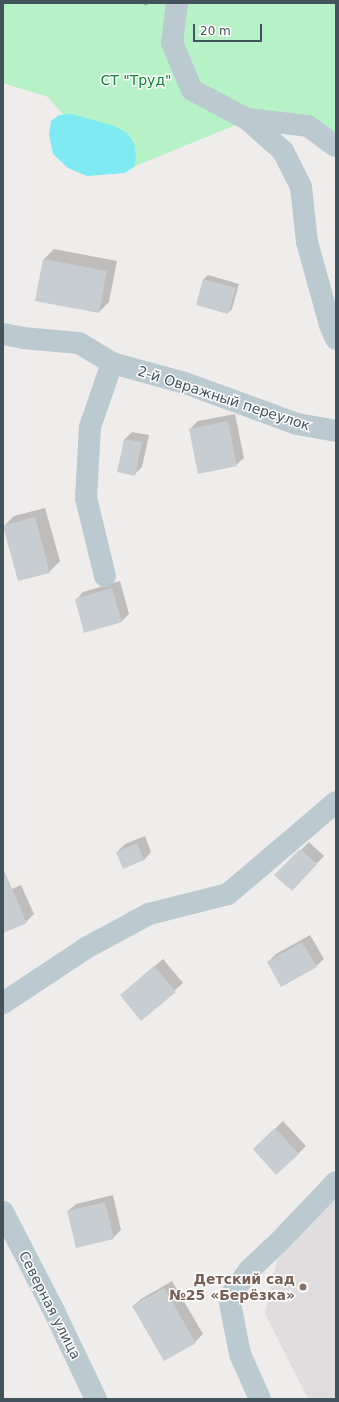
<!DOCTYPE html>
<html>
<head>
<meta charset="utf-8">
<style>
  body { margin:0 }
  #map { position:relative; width:339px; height:1402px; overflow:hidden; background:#efecec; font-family:"DejaVu Sans",sans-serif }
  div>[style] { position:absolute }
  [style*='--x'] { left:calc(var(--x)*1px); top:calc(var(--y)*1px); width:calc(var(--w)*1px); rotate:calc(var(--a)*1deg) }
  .education>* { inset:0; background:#e0dddf }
  .green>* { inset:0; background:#b6f2c5 }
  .water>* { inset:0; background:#7feaf2 }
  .shadow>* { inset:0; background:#0003 }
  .building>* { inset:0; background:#c8cdd2 }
  .minor>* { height:22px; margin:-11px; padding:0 11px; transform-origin:11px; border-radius:11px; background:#bbcad0 }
  .dots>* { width:11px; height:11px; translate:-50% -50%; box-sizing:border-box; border:2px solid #fff; border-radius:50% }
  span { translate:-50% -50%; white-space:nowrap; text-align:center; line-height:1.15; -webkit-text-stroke:3px #fff; paint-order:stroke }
  .park-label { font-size:14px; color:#0f8139 }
  .street-label { font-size:14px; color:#43535b }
  .education-label { font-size:14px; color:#785e54; font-weight:700 }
  .right { translate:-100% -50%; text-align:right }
  .frame { position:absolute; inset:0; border:4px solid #43535b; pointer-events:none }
  .scale { position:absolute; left:193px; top:24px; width:69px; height:18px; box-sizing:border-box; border:2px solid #43535b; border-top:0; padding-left:5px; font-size:12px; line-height:14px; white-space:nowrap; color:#43535b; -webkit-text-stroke:3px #fff; paint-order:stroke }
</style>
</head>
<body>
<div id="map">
  <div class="education">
    <i style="clip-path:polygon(336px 1196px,336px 1399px,308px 1399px,265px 1314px,277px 1260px)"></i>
  </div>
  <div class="green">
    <i style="clip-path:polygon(3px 3px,336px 3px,336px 140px,262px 114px,114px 175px,48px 97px,3px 83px)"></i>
  </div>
  <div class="water">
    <i style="clip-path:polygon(72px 114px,114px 126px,127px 133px,134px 143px,136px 158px,134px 167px,125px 173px,87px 176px,68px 168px,53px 154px,49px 135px,51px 121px,59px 115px)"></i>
  </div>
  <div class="shadow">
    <i style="clip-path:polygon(141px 3px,149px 3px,146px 6px)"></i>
    <i style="clip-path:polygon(54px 249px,117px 261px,109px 302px,99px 312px,36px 300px,44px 259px)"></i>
    <i style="clip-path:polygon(208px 275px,239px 284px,232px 309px,228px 313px,197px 304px,204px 279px)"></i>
    <i style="clip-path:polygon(235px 414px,244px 458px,236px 465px,190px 429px,198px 421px)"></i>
    <i style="clip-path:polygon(132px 432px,149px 435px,142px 467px,134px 475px,125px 439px)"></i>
    <i style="clip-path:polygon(45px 508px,60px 561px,49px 572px,4px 526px,14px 516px)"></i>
    <i style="clip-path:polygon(120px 581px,129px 614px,122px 621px,76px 600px,83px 592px)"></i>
    <i style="clip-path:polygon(145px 836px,151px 852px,144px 860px,117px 852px,125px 844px)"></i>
    <i style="clip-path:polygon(309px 842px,324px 856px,299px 882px,276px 875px)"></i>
    <i style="clip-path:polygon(21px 885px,34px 914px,26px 922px,3px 932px,3px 893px)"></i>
    <i style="clip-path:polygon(310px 935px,324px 959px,316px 966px,268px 962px,276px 954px)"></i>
    <i style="clip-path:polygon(163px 959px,183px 983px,141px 1020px,121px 995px)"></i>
    <i style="clip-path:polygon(283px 1121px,306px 1146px,298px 1154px,262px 1141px)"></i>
    <i style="clip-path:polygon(113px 1195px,121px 1230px,113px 1238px,68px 1211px,76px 1204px)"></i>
    <i style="clip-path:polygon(172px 1281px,203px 1334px,195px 1342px,133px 1306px,141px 1299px)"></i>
  </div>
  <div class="building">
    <i style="clip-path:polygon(43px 259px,107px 271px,99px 313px,35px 301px)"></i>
    <i style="clip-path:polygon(203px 279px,236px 288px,228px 314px,196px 305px)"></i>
    <i style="clip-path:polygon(228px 421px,237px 466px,198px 474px,189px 429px)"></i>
    <i style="clip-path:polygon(124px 439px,142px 442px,135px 476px,117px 472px)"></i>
    <i style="clip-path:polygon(35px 517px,50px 573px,18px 581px,3px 526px)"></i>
    <i style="clip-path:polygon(112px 588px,122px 622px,84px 633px,75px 599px)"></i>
    <i style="clip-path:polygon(137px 843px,144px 860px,123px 869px,116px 852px)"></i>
    <i style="clip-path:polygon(300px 849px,317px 864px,292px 891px,274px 875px)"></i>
    <i style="clip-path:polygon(3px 868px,27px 923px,3px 933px)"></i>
    <i style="clip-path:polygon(302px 942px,317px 967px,281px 987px,267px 962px)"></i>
    <i style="clip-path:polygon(154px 966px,176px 992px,141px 1021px,120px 995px)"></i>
    <i style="clip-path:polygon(275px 1128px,299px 1154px,276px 1175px,253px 1149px)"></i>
    <i style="clip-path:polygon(105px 1202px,114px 1239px,76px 1248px,67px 1211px)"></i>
    <i style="clip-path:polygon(164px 1288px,196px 1343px,164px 1361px,132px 1306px)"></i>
  </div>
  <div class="minor">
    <i style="--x:177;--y:3;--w:40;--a:97.1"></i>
    <i style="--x:172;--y:43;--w:51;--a:66.9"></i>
    <i style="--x:192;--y:90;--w:62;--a:27.8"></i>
    <i style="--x:247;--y:119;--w:61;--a:6.5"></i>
    <i style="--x:308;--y:126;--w:34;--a:36"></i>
    <i style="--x:247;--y:119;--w:48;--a:41.6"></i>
    <i style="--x:283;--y:151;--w:40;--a:63.4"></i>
    <i style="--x:301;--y:187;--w:55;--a:83.8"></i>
    <i style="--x:307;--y:242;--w:86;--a:74.5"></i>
    <i style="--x:330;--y:325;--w:15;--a:67"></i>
    <i style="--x:3;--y:334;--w:20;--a:11"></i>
    <i style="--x:23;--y:338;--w:56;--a:5.1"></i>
    <i style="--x:79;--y:343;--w:39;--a:31"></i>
    <i style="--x:112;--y:363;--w:76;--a:15.3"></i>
    <i style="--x:185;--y:383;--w:119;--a:20.1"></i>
    <i style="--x:297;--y:424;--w:40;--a:10"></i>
    <i style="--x:105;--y:576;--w:80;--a:-103.7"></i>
    <i style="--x:86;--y:498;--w:71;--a:-86.8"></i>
    <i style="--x:90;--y:427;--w:68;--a:-71"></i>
    <i style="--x:3;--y:1003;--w:100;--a:-33.5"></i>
    <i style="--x:86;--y:948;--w:72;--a:-28.4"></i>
    <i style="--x:149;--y:914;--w:81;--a:-14.2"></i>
    <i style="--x:228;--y:894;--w:142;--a:-40.4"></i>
    <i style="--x:3;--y:1212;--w:111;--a:62.7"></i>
    <i style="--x:54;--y:1311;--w:98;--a:64.5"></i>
    <i style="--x:260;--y:1399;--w:49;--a:-114"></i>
    <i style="--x:240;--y:1354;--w:57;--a:-101.1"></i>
    <i style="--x:229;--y:1298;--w:34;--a:-54"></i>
    <i style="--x:249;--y:1270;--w:40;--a:-43"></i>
    <i style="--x:278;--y:1243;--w:84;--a:-46.4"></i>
  </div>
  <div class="dots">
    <i style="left:303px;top:1287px;background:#8d6e63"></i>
  </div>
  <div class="park-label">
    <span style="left:136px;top:80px">СТ "Труд"</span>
  </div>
  <div class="street-label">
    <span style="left:224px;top:398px;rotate:18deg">2-й Овражный переулок</span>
    <span style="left:50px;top:1305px;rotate:63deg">Северная улица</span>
  </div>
  <div class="education-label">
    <span class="right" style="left:295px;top:1287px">Детский сад<br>№25 «Берёзка»</span>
  </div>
  <div class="frame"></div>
  <div class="scale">20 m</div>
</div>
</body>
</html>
